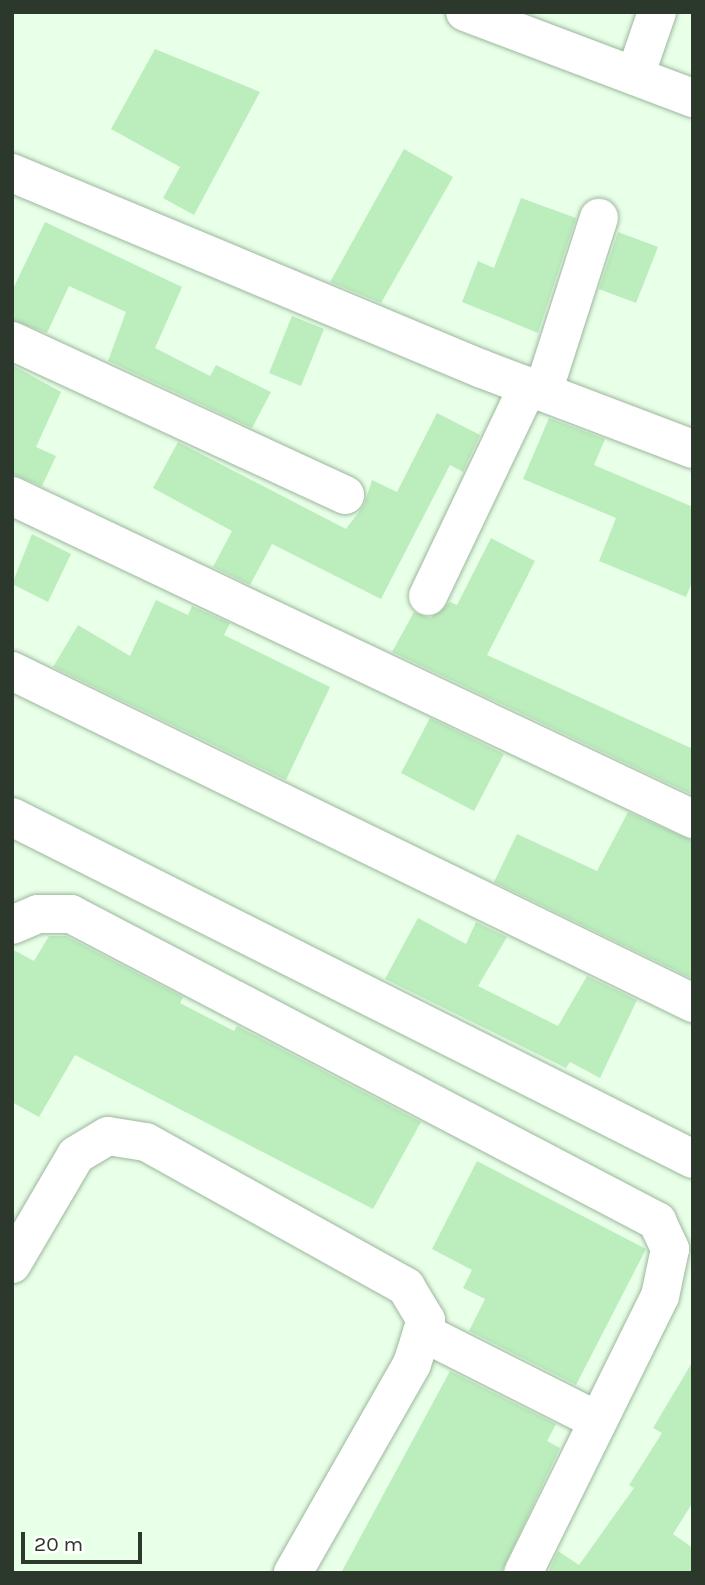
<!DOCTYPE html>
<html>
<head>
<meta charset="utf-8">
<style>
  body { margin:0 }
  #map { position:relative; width:705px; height:1585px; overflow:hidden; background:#e8ffe8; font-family:Karla,sans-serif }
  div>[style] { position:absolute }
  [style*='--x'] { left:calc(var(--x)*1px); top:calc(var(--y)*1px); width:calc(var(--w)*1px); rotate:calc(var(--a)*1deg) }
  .building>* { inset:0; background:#bcedbd }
  .roads { filter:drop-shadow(0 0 2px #9cb79d) drop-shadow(0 0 2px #9cb79d) }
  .minor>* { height:38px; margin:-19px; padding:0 19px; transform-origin:19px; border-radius:19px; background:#fff }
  span { translate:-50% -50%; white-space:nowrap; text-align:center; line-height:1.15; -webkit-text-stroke:6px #fff; paint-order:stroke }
  .frame { position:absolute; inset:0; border:14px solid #2d382d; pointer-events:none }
  .scale { position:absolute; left:21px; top:1532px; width:121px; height:32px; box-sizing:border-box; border:4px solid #2d382d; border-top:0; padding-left:9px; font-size:21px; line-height:24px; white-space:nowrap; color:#2d382d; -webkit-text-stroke:5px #fff; paint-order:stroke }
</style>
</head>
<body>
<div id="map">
  <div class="building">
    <i style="clip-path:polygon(155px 49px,260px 92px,194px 215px,163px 198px,180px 167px,111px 129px)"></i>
    <i style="clip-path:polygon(404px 149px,453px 177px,381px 303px,330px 282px)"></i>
    <i style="clip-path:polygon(521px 198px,576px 218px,538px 333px,462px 302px,478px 261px,494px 268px)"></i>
    <i style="clip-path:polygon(45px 222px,182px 287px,155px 348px,210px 376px,216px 365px,271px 392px,252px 428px,108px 361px,126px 312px,69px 286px,47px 333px,12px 320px,12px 291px)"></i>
    <i style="clip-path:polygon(618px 232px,658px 247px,636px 303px,599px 289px)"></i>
    <i style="clip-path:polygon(292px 316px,324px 329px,301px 386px,269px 373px)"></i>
    <i style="clip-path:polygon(12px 365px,61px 392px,36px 447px,56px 456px,42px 486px,12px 474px)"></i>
    <i style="clip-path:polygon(437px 413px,480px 435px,463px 472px,450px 465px,381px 599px,272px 544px,250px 585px,213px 567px,232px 531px,153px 488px,178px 442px,346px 529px,364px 505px,372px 480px,397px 492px)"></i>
    <i style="clip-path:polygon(549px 418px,605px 439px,594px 465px,693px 507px,693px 580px,686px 597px,599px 561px,616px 518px,523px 479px)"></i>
    <i style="clip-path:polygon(32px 534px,71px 554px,48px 602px,12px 584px)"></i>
    <i style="clip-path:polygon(491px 538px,535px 561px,487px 655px,693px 749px,693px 795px,392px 652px,414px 612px,430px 618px,450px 602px,457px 605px)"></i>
    <i style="clip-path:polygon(156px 600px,188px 615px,192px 606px,230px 623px,224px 635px,330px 687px,286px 780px,53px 667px,78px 625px,130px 656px)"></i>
    <i style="clip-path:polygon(430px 718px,504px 754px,474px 811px,401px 773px)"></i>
    <i style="clip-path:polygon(628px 812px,693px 841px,693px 979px,494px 882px,517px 834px,597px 871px)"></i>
    <i style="clip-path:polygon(418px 918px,466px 944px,476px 922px,507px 937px,478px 986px,558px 1026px,587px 976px,637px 1000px,600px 1078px,570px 1062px,566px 1068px,385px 979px)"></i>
    <i style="clip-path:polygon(49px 936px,66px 936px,183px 997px,180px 1003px,234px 1031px,237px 1026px,421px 1122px,373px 1209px,75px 1055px,39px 1117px,12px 1102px,12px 949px,34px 961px)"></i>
    <i style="clip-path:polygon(477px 1161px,646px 1249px,576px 1385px,469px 1331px,485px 1299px,463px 1288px,472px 1270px,432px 1249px)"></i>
    <i style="clip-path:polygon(693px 1361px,693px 1502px,673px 1534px,693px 1548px,693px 1573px,548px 1573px,558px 1551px,579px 1565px,634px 1488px,629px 1485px,662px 1433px,653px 1428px)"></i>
    <i style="clip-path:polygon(450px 1371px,556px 1424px,547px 1441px,560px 1448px,501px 1573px,341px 1573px)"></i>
  </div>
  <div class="roads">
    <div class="minor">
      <i style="--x:465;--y:12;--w:244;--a:20.7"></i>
      <i style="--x:635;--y:76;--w:68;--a:-71"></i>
      <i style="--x:12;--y:173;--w:509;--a:22.64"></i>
      <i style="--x:482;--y:369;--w:226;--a:20.8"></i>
      <i style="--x:12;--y:341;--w:367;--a:24.8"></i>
      <i style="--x:543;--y:392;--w:183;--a:-72.2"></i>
      <i style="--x:12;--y:496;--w:754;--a:25.38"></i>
      <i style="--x:428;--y:596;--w:233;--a:-64.5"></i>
      <i style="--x:12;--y:671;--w:758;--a:25.99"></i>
      <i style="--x:12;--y:817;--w:762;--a:26.67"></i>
      <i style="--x:12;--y:925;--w:28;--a:-23"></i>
      <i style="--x:38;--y:914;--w:33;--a:0"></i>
      <i style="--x:71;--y:914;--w:662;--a:27.65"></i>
      <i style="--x:657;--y:1221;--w:31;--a:65"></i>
      <i style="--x:670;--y:1249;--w:48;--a:102"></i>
      <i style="--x:660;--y:1296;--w:309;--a:116.3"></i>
      <i style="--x:12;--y:1264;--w:126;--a:-59.6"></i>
      <i style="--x:76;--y:1155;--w:37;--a:-31"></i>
      <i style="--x:108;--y:1136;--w:38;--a:9"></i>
      <i style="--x:146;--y:1142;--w:298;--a:29.1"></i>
      <i style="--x:406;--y:1287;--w:39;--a:59"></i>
      <i style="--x:426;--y:1320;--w:46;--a:107.7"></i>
      <i style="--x:412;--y:1364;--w:241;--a:119.7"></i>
      <i style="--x:422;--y:1332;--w:197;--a:26.8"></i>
    </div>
  </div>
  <div class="frame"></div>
  <div class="scale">20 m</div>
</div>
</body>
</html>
